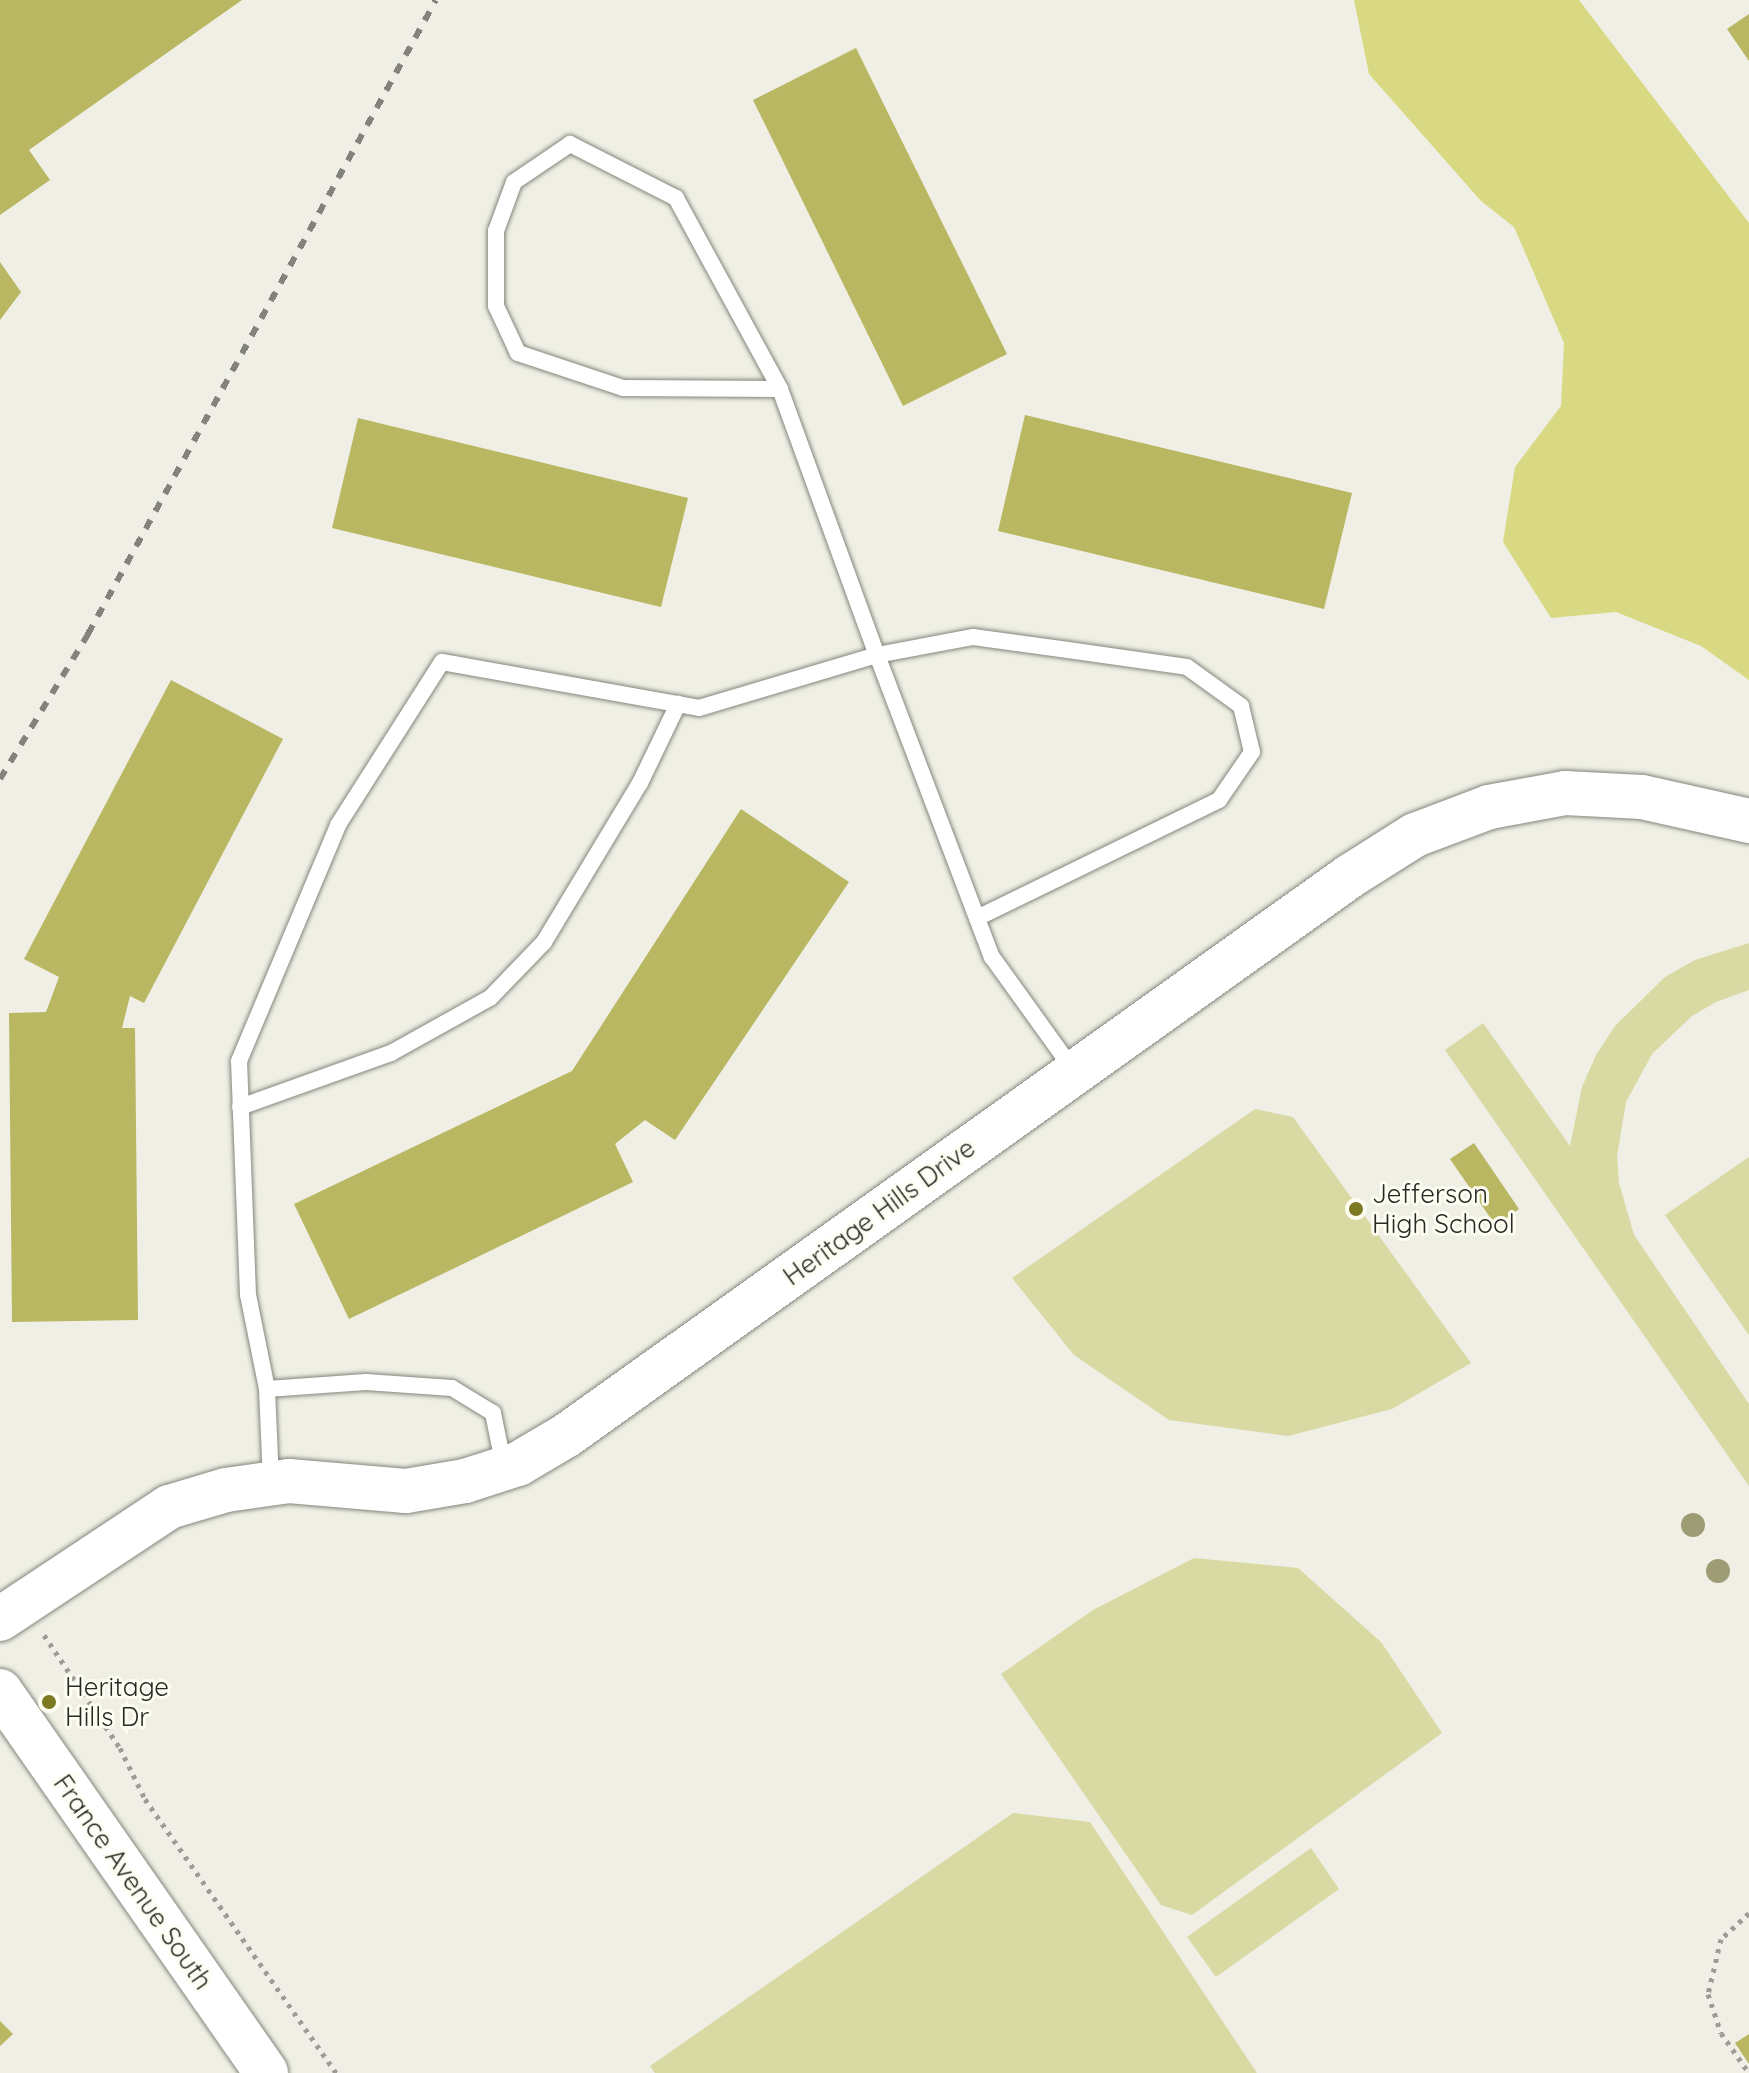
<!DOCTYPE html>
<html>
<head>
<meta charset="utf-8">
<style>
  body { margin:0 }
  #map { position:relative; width:1749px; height:2073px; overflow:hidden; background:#efefe5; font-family:Quicksand,sans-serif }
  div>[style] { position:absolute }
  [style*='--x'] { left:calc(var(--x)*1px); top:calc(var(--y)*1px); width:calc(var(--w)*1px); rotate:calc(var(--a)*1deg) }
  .green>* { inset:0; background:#d9d9a4 }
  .water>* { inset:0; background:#dad983 }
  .building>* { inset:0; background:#b9b762 }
  .path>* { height:5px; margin-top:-2.5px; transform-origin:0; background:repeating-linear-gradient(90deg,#9d9d96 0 4px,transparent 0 10px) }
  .roads { filter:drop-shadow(0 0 2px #85867c) drop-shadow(0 0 2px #85867c) }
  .lane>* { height:16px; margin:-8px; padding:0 8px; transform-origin:8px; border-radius:8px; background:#fff }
  .secondary>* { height:44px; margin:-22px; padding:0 22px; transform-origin:22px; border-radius:22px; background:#fff }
  .rail>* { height:6px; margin-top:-3px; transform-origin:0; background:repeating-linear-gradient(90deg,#83837c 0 10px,transparent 0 20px) }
  .trees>* { width:24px; height:24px; margin:-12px; border-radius:50%; background:#9d9c75 }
  .dots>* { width:22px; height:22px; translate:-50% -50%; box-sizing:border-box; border:4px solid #fdfdf2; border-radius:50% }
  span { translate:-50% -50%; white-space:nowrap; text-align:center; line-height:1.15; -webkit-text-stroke:6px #fdfdf2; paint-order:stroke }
  .poi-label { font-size:26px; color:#282824 }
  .left { translate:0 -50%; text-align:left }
  .street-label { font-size:26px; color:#282824 }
</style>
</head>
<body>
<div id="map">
  <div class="green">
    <i style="clip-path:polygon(1749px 943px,1749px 990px,1716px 1002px,1692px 1016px,1652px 1054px,1626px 1102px,1617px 1156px,1619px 1183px,1634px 1235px,1749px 1404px,1749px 1486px,1445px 1050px,1483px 1023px,1570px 1146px,1582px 1087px,1596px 1055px,1615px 1026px,1665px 977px,1695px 960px)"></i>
    <i style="clip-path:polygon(1255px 1109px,1293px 1117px,1471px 1363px,1392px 1409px,1288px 1436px,1169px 1420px,1074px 1355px,1012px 1278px)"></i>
    <i style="clip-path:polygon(1749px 1157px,1749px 1335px,1665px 1215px)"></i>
    <i style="clip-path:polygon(1194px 1558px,1298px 1568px,1381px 1642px,1442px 1733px,1192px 1915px,1161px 1905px,1001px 1674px,1093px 1610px)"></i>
    <i style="clip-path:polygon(1013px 1813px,1090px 1822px,1257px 2073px,655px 2073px,650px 2066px)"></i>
    <i style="clip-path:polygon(1311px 1848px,1339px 1889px,1216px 1977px,1187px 1937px)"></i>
  </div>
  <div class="water">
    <i style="clip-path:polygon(1354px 0,1579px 0,1749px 223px,1749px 680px,1701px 646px,1616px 612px,1551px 618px,1503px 542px,1515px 467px,1561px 406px,1564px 343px,1514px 227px,1481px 201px,1369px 74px)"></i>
  </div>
  <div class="building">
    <i style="clip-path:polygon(0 0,242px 0,29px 150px,50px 180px,0 215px)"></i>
    <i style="clip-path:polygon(1749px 14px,1749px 61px,1727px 29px)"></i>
    <i style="clip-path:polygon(856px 48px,1007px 354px,903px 406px,753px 100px)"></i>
    <i style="clip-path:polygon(0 262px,21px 292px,0 320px)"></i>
    <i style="clip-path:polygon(1025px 415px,1352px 493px,1324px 609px,998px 531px)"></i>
    <i style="clip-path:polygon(358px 418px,688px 498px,661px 607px,332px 528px)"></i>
    <i style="clip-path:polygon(171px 680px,283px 739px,144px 1003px,130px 996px,122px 1028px,135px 1028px,138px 1320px,12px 1322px,9px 1013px,46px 1012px,59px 977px,24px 959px)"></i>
    <i style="clip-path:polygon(741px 809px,849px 882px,675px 1140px,645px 1120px,615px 1144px,633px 1182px,349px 1319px,294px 1204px,572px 1071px)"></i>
    <i style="clip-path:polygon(1474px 1143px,1519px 1209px,1496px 1226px,1450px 1159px)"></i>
    <i style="clip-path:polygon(0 2021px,13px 2034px,0 2046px)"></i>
    <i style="clip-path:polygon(1749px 2034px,1749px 2064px,1735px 2043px)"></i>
  </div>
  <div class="path">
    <i style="--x:44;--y:1635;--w:136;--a:56.1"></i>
    <i style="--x:120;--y:1748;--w:57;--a:63.9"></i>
    <i style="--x:145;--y:1799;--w:334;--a:55.1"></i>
    <i style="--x:1749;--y:1913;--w:38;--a:137"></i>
    <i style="--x:1721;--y:1939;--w:57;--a:103.3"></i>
    <i style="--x:1708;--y:1994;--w:41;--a:71.6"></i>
    <i style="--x:1721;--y:2033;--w:49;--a:55"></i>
  </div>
  <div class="roads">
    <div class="lane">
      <i style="--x:780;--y:389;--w:157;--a:-179.6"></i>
      <i style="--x:623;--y:388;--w:111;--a:-161.6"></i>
      <i style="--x:518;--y:353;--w:52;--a:-115.1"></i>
      <i style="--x:496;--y:306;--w:75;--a:-90"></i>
      <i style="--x:496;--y:231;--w:52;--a:-69.8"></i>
      <i style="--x:514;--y:182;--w:68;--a:-34.2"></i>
      <i style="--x:570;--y:144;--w:119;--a:27"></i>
      <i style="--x:676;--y:198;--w:217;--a:61.4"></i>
      <i style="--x:780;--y:389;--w:283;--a:70"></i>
      <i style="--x:877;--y:655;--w:98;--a:-10.6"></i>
      <i style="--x:973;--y:637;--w:96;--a:7.8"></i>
      <i style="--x:1068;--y:650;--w:120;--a:8.1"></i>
      <i style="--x:1187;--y:667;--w:67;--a:35.8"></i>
      <i style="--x:1241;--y:706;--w:47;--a:76.6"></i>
      <i style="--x:1252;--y:752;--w:58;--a:124.5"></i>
      <i style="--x:1219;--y:800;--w:269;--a:154"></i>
      <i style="--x:240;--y:1107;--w:160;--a:-19.7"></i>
      <i style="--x:391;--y:1053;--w:113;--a:-29.1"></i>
      <i style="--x:490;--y:998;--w:78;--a:-46"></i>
      <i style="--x:544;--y:942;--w:186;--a:-58.9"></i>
      <i style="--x:640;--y:783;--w:88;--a:-64.3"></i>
      <i style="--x:267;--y:1389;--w:99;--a:-4"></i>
      <i style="--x:366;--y:1382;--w:86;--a:4"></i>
      <i style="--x:452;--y:1388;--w:48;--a:31.4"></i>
      <i style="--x:493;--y:1413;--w:55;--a:78.5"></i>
      <i style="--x:271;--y:1481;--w:92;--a:-92.5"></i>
      <i style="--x:267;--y:1389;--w:96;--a:-101.4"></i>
      <i style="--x:248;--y:1295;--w:234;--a:-92.2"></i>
      <i style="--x:239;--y:1061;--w:256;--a:-67.2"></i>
      <i style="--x:338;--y:825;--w:193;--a:-57.5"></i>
      <i style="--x:442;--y:662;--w:261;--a:10.1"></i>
      <i style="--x:699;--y:708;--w:186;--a:-16.6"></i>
      <i style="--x:877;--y:655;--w:323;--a:69.2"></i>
      <i style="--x:992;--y:957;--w:140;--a:54.3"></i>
    </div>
    <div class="secondary">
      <i style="--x:0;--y:1619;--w:203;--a:-33.5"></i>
      <i style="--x:169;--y:1507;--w:59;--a:-16.6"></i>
      <i style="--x:226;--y:1490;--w:64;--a:-8.1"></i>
      <i style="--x:289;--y:1481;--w:117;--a:4.9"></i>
      <i style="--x:406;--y:1491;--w:60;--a:-9.6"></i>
      <i style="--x:465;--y:1481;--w:56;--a:-17.8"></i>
      <i style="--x:518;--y:1464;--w:57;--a:-30.6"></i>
      <i style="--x:567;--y:1435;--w:962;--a:-35.52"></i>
      <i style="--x:1350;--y:876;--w:77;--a:-32.2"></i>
      <i style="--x:1415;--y:835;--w:79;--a:-20.7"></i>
      <i style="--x:1489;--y:807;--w:77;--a:-10.4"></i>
      <i style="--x:1565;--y:793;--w:77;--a:3"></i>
      <i style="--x:1642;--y:797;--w:110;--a:12.6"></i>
      <i style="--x:0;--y:1691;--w:465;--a:55.1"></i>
    </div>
  </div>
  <div class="rail">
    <i style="--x:0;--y:779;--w:170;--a:-58.7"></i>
    <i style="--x:88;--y:634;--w:723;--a:-61.24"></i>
  </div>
  <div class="trees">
    <i style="left:1693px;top:1525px"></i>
    <i style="left:1718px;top:1571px"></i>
  </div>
  <div class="dots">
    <i style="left:1356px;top:1209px;background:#7d7a21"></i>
    <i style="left:49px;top:1702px;background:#7d7a21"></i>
  </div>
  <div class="poi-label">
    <span class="left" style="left:1372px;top:1209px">Jefferson<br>High School</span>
    <span class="left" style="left:65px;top:1702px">Heritage<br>Hills Dr</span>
  </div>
  <div class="street-label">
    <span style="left:879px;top:1212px;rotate:-36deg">Heritage Hills Drive</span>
    <span style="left:133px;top:1882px;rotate:55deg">France Avenue South</span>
  </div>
</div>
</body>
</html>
